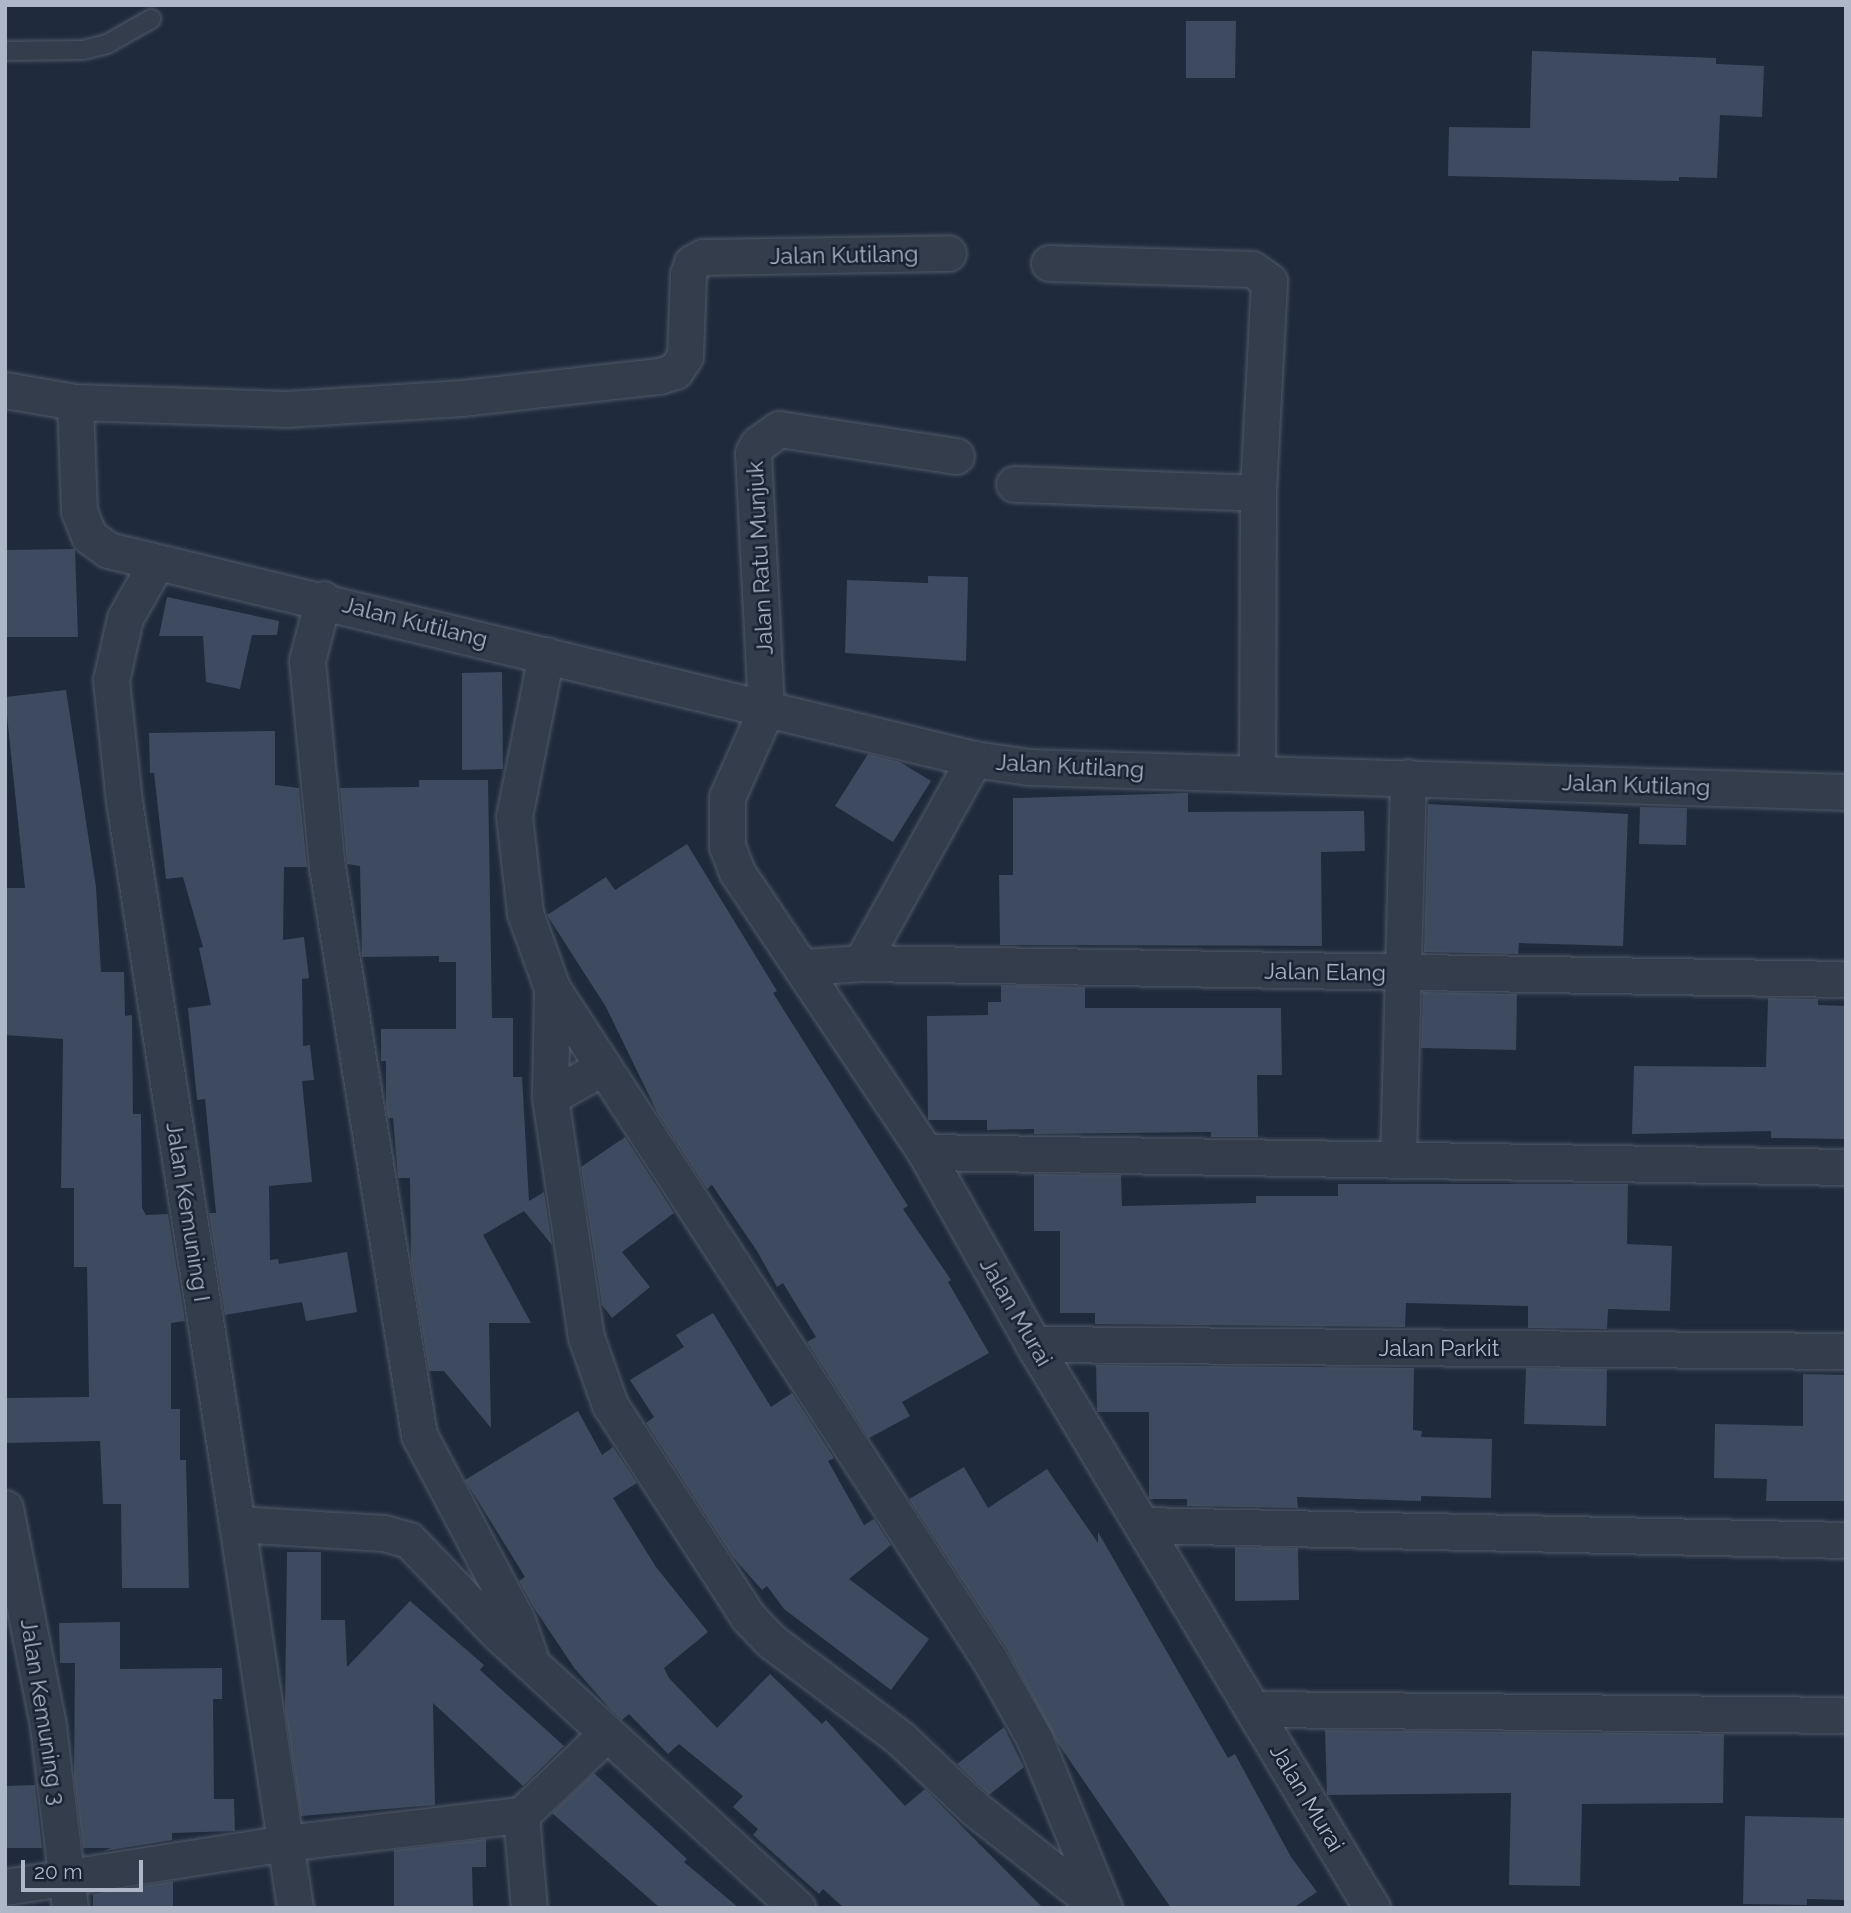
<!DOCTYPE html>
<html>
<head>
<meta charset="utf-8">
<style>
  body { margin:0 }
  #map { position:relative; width:1851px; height:1913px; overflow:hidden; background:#1f2b3c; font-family:Raleway,sans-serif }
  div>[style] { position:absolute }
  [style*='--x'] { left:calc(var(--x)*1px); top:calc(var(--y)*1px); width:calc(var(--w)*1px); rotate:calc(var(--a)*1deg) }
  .building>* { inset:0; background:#3e4a5f }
  .roads { filter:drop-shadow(0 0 2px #515a6a) drop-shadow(0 0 2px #515a6a) }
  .lane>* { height:18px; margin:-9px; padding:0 9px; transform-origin:9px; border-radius:9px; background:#333d4c }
  .street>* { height:35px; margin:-17.5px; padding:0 17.5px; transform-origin:17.5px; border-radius:17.5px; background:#333d4c }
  span { translate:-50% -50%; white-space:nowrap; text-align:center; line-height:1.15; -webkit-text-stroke:5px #192231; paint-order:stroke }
  .street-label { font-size:23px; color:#aeb7c8 }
  .frame { position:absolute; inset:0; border:7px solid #aeb7c8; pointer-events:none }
  .scale { position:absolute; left:21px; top:1860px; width:122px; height:32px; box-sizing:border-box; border:4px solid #aeb7c8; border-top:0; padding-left:9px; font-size:21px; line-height:24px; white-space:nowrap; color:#aeb7c8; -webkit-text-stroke:5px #192231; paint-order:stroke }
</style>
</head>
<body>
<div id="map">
  <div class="building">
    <i style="clip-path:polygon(1186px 21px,1236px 21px,1235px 78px,1186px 78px)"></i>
    <i style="clip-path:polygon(1532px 51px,1716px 58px,1716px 64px,1764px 66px,1762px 117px,1720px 115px,1717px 178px,1679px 177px,1679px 181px,1448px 176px,1449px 127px,1530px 128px)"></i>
    <i style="clip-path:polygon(75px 549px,78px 637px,5px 637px,5px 550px)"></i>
    <i style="clip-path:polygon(928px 576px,968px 577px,966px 661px,845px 653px,847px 580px,928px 583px)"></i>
    <i style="clip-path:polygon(167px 597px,279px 621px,277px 635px,252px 635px,240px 689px,206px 682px,203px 636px,159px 636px)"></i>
    <i style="clip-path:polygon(502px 672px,503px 769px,462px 770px,462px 673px)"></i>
    <i style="clip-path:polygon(66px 690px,96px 887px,101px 972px,124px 972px,125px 1016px,132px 1015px,133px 1114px,141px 1114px,142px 1208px,146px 1215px,168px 1214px,185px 1321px,171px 1323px,171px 1409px,180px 1409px,180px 1460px,186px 1460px,189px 1588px,122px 1588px,121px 1504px,103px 1504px,100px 1441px,5px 1443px,5px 1398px,89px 1397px,87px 1267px,74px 1267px,74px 1188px,61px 1188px,63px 1039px,5px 1035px,5px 888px,25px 888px,5px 697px)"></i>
    <i style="clip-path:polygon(275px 731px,275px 785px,299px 788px,307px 867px,284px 867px,283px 940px,304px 937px,309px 978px,302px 979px,303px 1046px,310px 1045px,314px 1080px,302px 1081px,312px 1182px,269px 1186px,270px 1260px,278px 1259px,279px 1264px,347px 1252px,357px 1312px,306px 1321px,302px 1302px,225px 1315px,209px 1213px,216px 1213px,205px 1099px,197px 1100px,188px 1008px,211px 1005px,199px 948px,203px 947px,183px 877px,166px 879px,154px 773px,150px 773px,149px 733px)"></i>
    <i style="clip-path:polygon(868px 754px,900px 762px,931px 781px,893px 842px,835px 806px)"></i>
    <i style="clip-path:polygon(419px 780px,488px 780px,492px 1018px,513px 1018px,513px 1077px,522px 1077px,529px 1201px,544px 1192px,552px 1245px,524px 1211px,483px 1235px,531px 1323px,489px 1323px,491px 1428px,444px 1371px,429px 1371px,411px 1261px,410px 1178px,398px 1178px,393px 1118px,388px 1118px,386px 1106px,386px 1061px,381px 1061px,381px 1029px,456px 1029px,456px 962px,439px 962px,439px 956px,362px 957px,360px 866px,347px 864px,340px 788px,419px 787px)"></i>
    <i style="clip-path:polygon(1188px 793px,1188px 812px,1364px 811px,1365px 851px,1321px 852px,1322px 946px,1000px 945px,999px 875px,1013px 875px,1013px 798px)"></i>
    <i style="clip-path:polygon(1428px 804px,1628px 814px,1623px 946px,1519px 943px,1518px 954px,1424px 952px)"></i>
    <i style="clip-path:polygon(1640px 807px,1687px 808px,1686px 845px,1639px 844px)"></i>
    <i style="clip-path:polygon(687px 844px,777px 991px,773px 993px,908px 1206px,903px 1209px,951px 1280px,948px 1282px,989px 1353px,902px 1402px,910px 1416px,869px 1438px,807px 1342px,816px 1337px,783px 1283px,777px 1287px,757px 1251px,712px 1185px,707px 1189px,658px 1114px,606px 1007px,547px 915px,606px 877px,615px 890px)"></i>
    <i style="clip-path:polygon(1001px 985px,1085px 987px,1085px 1008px,1281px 1008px,1282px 1075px,1257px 1075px,1258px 1137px,1211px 1137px,1211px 1132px,1034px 1134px,1034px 1129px,987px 1130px,987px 1120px,928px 1120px,927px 1016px,988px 1015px,988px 1002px,1001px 1002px)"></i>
    <i style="clip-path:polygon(1423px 992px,1517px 994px,1516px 1050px,1421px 1048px)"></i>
    <i style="clip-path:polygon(1768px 998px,1818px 999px,1818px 1005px,1846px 1006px,1846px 1139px,1771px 1138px,1771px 1131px,1632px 1134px,1634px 1066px,1766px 1067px)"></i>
    <i style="clip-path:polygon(625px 1137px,674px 1213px,622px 1252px,650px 1287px,612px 1318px,602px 1305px,581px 1167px)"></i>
    <i style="clip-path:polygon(1034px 1174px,1121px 1175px,1122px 1206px,1256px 1203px,1256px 1196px,1338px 1196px,1338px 1184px,1628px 1184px,1627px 1244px,1672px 1246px,1670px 1311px,1608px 1309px,1607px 1329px,1528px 1328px,1528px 1306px,1406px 1303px,1405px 1327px,1095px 1324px,1095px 1313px,1060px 1313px,1060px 1231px,1034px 1231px)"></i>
    <i style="clip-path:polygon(713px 1313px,771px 1407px,792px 1393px,834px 1458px,828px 1461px,864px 1525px,874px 1519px,891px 1545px,849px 1579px,929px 1639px,891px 1690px,784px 1609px,767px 1586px,762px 1590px,733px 1557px,646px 1423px,654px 1417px,630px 1380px,684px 1347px,676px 1335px)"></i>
    <i style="clip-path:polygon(1096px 1365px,1414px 1368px,1413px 1430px,1422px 1431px,1421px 1437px,1492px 1439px,1491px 1498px,1421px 1496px,1421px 1501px,1297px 1497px,1298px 1508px,1187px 1506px,1187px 1499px,1149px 1499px,1149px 1412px,1097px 1412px)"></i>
    <i style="clip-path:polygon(1526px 1368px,1607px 1369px,1606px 1426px,1524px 1424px)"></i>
    <i style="clip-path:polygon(1803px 1374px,1846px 1375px,1846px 1501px,1766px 1501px,1767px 1479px,1714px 1478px,1715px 1424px,1803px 1426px)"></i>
    <i style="clip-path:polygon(578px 1411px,602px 1455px,613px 1447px,637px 1483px,613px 1498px,656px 1567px,708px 1632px,664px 1668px,669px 1678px,717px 1728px,770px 1674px,822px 1724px,826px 1720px,905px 1806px,925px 1789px,1043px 1908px,844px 1908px,823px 1889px,819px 1894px,753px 1835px,758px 1829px,733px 1807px,743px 1796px,679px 1744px,668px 1754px,629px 1714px,622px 1720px,611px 1710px,575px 1669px,534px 1608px,519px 1581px,525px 1577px,465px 1480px)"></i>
    <i style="clip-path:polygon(964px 1467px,988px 1508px,1047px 1469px,1098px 1543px,1098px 1532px,1228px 1758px,1235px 1754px,1291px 1857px,1317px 1892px,1293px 1908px,1171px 1908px,1057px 1742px,1007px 1649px,909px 1499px)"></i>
    <i style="clip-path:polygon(1235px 1547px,1298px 1548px,1299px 1600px,1235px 1601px)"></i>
    <i style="clip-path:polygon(287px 1552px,321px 1552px,321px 1620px,345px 1620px,347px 1667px,410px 1601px,484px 1665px,480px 1670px,564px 1746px,523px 1786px,433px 1703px,435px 1805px,301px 1816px,285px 1709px)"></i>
    <i style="clip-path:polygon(120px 1622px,120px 1669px,222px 1668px,222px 1699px,213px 1699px,214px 1799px,234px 1799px,235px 1831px,172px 1833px,172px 1840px,104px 1851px,111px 1848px,83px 1848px,74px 1776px,75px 1663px,60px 1663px,59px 1623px)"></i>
    <i style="clip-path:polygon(1004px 1727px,1024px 1767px,989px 1795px,957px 1764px)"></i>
    <i style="clip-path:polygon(1325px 1730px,1724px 1734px,1723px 1803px,1582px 1804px,1580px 1886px,1509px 1885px,1511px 1793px,1327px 1795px)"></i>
    <i style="clip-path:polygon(594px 1773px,687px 1859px,684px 1862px,739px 1908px,660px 1908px,552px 1813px)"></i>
    <i style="clip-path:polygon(35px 1785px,42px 1848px,5px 1848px,5px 1786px)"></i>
    <i style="clip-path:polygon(1745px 1816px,1846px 1818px,1846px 1900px,1807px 1899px,1807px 1905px,1743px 1904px)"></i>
    <i style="clip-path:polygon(486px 1839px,486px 1867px,472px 1867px,473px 1908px,394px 1908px,394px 1850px)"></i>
    <i style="clip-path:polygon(173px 1881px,173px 1908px,93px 1908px,93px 1894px)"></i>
  </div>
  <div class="roads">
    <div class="lane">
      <i style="--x:5;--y:51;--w:78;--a:-0.7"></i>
      <i style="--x:83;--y:50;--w:25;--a:-14"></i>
      <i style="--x:107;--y:44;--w:51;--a:-29.6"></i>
    </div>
    <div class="street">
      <i style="--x:1049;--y:263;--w:203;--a:1.7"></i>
      <i style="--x:1252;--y:269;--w:21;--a:35"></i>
      <i style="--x:1269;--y:281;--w:212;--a:93"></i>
      <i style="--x:1258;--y:493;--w:280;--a:90.2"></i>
      <i style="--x:5;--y:390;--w:71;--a:9.7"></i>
      <i style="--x:75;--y:402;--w:212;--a:1.9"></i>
      <i style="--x:287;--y:409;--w:175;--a:-3.6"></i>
      <i style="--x:462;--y:398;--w:198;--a:-6.4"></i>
      <i style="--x:659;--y:376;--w:17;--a:-17"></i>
      <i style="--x:675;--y:371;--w:18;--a:-56"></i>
      <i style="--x:685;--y:356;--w:82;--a:-87.9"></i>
      <i style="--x:688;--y:274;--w:12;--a:-70"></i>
      <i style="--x:692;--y:263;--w:13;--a:-29"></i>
      <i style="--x:703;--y:257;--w:245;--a:-0.9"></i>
      <i style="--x:75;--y:402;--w:109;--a:87.9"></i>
      <i style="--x:79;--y:511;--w:27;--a:68"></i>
      <i style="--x:89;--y:536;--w:24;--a:36"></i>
      <i style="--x:108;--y:550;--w:891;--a:13.57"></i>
      <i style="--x:974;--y:759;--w:56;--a:8.3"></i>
      <i style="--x:1029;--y:767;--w:817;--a:1.75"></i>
      <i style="--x:956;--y:456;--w:179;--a:-171.3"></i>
      <i style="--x:779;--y:429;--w:26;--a:144"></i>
      <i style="--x:758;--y:444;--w:10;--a:119"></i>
      <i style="--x:753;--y:453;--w:257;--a:87.1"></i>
      <i style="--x:766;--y:710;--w:95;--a:114.1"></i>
      <i style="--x:727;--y:797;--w:49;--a:90"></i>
      <i style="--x:727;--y:846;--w:28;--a:69"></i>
      <i style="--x:737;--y:872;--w:337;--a:56.1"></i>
      <i style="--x:925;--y:1152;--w:220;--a:60.6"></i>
      <i style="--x:1033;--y:1344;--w:658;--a:58.99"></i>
      <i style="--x:1014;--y:484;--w:244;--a:2.1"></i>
      <i style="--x:155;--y:565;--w:61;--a:119.5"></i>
      <i style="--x:125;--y:618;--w:64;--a:102.7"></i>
      <i style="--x:111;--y:680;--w:122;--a:83.9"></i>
      <i style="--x:124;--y:801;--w:732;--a:81.12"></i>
      <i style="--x:237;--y:1524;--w:147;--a:3.5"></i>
      <i style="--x:384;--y:1533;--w:26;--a:16"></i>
      <i style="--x:409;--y:1540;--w:127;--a:46.3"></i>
      <i style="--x:497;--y:1632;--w:408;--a:42.6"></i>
      <i style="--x:323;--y:599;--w:64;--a:104.5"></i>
      <i style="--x:307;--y:661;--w:207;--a:84.5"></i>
      <i style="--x:327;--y:867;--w:575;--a:80.8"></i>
      <i style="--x:419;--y:1435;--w:209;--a:62.1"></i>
      <i style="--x:517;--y:1620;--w:37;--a:71"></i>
      <i style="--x:546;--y:655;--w:164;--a:101.2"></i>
      <i style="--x:514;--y:816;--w:98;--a:83.5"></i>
      <i style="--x:525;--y:913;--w:80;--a:70.2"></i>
      <i style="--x:552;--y:988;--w:802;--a:56.9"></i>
      <i style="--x:990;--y:1660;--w:92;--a:60.6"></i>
      <i style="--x:1035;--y:1740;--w:182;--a:67.7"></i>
      <i style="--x:861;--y:963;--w:233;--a:-61"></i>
      <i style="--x:805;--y:967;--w:56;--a:-4.1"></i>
      <i style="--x:861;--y:963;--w:985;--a:0.93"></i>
      <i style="--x:552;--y:988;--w:109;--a:91.1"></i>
      <i style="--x:550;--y:1097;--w:243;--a:81.5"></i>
      <i style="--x:586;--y:1337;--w:72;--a:70.6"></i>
      <i style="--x:610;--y:1405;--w:253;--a:56.9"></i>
      <i style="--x:748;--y:1617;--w:33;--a:46"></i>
      <i style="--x:771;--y:1641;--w:161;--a:36.9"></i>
      <i style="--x:900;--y:1738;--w:102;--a:43.4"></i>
      <i style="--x:974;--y:1808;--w:162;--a:38.2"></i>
      <i style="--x:550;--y:1097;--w:61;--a:-29.5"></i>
      <i style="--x:925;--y:1152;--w:921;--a:0.93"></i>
      <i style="--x:1398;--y:1160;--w:383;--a:-88.5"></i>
      <i style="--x:1033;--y:1344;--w:813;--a:0.49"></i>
      <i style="--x:5;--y:1508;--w:222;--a:78.8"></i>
      <i style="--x:48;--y:1726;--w:183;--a:83.1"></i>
      <i style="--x:237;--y:1524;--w:388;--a:81.4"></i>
      <i style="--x:1143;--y:1525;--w:703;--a:1.22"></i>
      <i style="--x:1255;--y:1709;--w:591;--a:0.58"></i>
      <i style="--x:521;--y:1815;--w:93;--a:85.1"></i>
      <i style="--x:5;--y:1887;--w:283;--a:-8.9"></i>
      <i style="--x:285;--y:1843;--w:238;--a:-6.8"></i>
      <i style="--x:521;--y:1815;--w:117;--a:-43.6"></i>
    </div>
  </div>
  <div class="street-label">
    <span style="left:844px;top:255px;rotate:-1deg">Jalan Kutilang</span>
    <span style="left:760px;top:558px;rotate:-93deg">Jalan Ratu Munjuk</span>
    <span style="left:415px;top:622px;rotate:14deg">Jalan Kutilang</span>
    <span style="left:1070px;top:766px;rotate:3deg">Jalan Kutilang</span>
    <span style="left:1636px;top:785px;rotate:2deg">Jalan Kutilang</span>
    <span style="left:1325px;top:972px;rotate:1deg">Jalan Elang</span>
    <span style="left:188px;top:1212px;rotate:81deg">Jalan Kemuning I</span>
    <span style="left:1016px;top:1312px;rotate:60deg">Jalan Murai</span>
    <span style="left:1439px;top:1348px">Jalan Parkit</span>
    <span style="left:43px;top:1712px;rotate:81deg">Jalan Kemuning 3</span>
    <span style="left:1307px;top:1798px;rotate:59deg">Jalan Murai</span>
  </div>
  <div class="frame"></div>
  <div class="scale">20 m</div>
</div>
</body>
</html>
